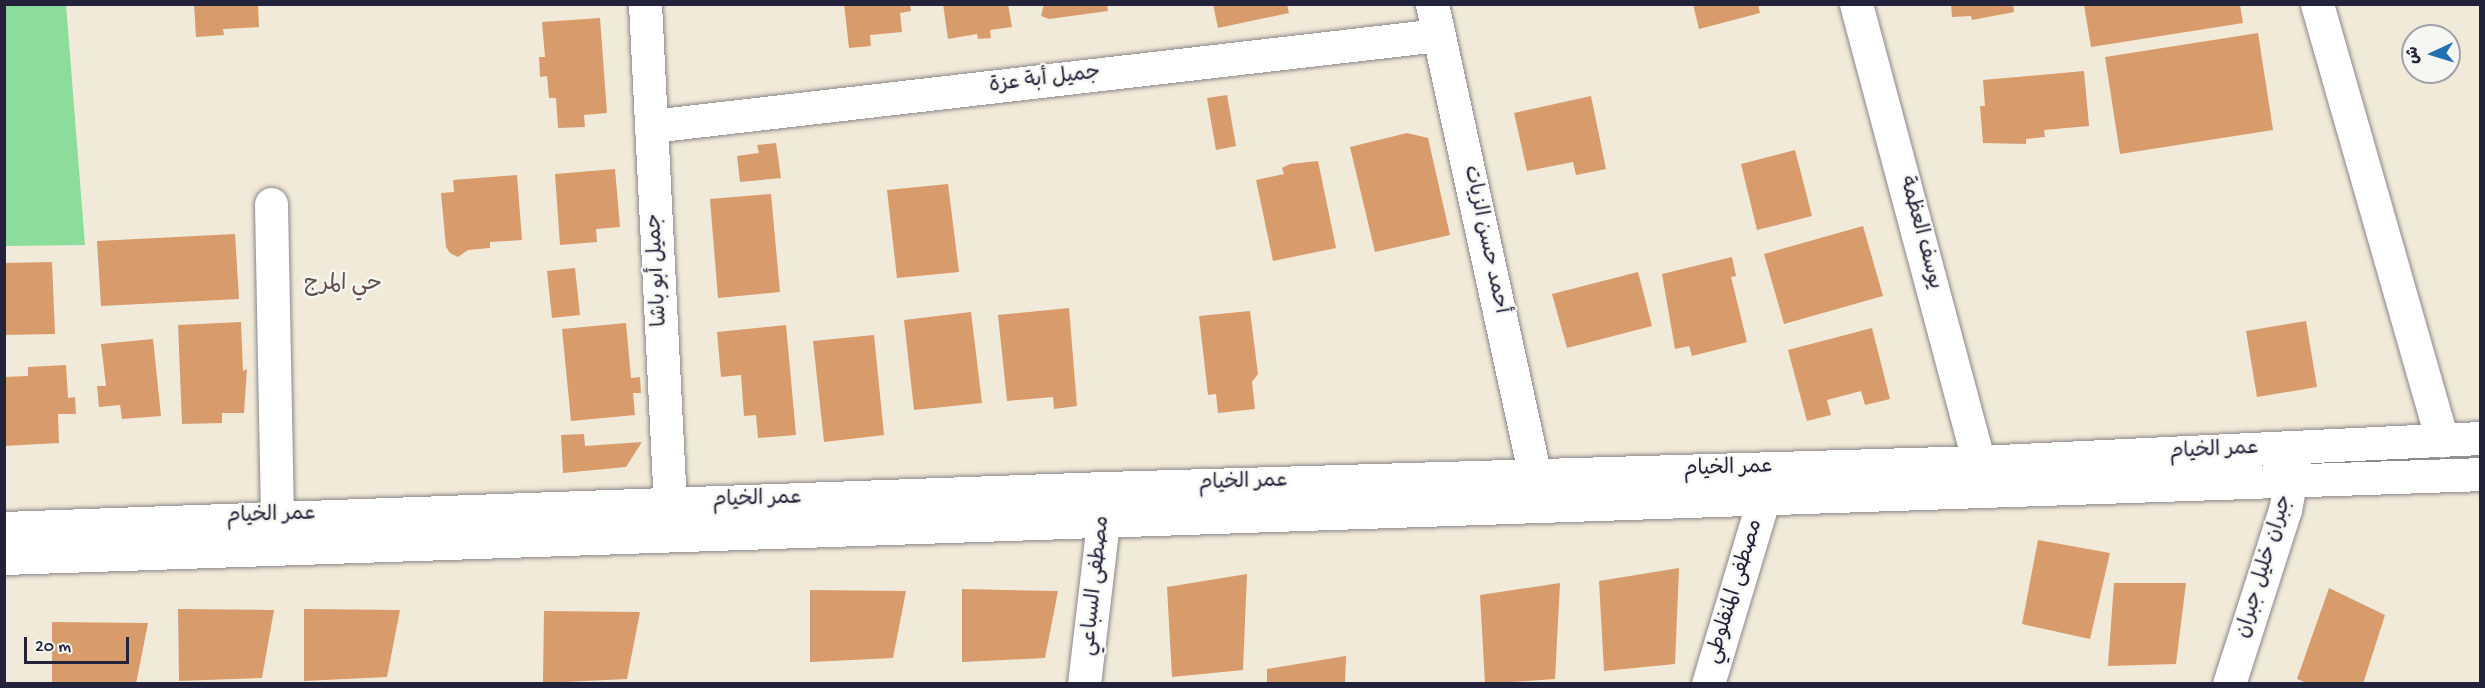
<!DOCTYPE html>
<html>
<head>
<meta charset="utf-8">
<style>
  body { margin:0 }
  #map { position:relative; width:2485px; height:688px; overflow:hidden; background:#f2ead8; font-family:"Gochi Hand","Playpen Sans Arabic",sans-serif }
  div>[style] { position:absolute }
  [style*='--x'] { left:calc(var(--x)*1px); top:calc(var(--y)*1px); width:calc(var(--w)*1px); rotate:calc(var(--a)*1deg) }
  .green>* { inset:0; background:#8cdc9c }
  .building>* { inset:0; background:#d89b6c }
  .roads { filter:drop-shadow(0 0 2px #8a868a) drop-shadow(0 0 2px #8a868a) }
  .minor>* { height:33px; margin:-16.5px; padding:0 16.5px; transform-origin:16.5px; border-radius:16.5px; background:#fff }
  span { translate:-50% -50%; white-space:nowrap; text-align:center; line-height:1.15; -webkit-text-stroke:5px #f6f6f2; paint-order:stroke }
  .street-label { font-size:21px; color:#22223b }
  .neighbourhood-label { font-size:22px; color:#624c4c }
  .frame { position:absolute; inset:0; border:6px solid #22223b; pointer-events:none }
  .north { position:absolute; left:2401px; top:24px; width:60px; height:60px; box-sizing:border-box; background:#f6f6f2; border:2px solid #a1a1a9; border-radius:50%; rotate:266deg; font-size:16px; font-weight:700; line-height:24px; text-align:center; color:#22223b }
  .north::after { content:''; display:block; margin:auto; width:21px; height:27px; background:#1f6fb2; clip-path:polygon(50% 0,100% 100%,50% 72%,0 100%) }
  .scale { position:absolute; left:24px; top:637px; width:105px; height:27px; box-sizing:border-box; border:3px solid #22223b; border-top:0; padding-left:8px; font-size:18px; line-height:21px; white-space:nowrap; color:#22223b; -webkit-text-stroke:4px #f6f6f2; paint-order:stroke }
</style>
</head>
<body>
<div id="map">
  <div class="green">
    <i style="clip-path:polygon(4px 5px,66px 5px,85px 245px,5px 246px)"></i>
  </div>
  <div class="building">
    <i style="clip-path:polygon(194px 4px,258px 4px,259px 27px,223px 29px,224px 35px,196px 37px)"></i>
    <i style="clip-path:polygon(844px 4px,910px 4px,911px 11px,900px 13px,902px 32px,870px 35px,871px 46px,849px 48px)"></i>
    <i style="clip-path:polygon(943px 4px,1008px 4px,1012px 27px,990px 30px,991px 38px,978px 39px,977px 34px,948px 39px)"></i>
    <i style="clip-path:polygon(1044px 4px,1107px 4px,1108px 11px,1049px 19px,1041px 16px)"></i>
    <i style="clip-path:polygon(1213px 4px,1287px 4px,1289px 13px,1218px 28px)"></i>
    <i style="clip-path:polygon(1693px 4px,1758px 4px,1760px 13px,1699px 29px)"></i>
    <i style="clip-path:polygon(1951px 4px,2013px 4px,2014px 12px,1972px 20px,1971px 16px,1952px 17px)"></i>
    <i style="clip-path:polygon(2084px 5px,2240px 5px,2243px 23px,2091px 47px)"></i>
    <i style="clip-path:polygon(600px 18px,607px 113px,584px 115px,585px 127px,558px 128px,556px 98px,549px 98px,547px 76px,540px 77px,539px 57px,545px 57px,542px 22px)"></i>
    <i style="clip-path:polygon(2258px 33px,2273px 130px,2120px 154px,2105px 57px)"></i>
    <i style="clip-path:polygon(2084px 71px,2089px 126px,2044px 130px,2045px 137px,2026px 139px,2026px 144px,1983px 143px,1980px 106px,1985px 106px,1983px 80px)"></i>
    <i style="clip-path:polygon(1227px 95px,1236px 146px,1216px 150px,1207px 98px)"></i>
    <i style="clip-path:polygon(1591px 96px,1606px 169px,1576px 175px,1573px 162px,1527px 171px,1514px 113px)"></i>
    <i style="clip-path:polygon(1407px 133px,1428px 138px,1450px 235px,1375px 252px,1350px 147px)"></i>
    <i style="clip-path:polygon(776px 143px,781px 178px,740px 182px,737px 156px,759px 153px,757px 145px)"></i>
    <i style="clip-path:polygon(1795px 150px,1812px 216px,1757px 230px,1741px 164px)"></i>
    <i style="clip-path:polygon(1318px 161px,1336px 248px,1273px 261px,1256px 180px,1284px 174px,1282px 168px,1290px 164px)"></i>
    <i style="clip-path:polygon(615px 169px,620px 227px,596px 229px,597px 242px,560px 245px,555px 174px)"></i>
    <i style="clip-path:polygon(517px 175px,522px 240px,490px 242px,490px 248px,468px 250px,458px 257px,450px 253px,446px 247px,441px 193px,454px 192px,453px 180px)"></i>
    <i style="clip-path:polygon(948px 184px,959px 272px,897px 278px,887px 190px)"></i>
    <i style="clip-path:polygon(771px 194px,780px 292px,718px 298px,710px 199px)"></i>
    <i style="clip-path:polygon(1863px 226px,1883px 296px,1784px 324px,1764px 254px)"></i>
    <i style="clip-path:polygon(235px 234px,239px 299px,101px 306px,97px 241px)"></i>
    <i style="clip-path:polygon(1732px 257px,1736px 276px,1731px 277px,1747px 342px,1692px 356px,1689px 346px,1675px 349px,1662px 274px)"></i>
    <i style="clip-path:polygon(52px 262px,55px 334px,4px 335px,4px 263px)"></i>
    <i style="clip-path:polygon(575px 268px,580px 315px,552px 318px,547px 271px)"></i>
    <i style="clip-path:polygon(1638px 272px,1652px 326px,1567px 348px,1552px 294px)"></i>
    <i style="clip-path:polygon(1069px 308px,1077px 406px,1054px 409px,1053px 397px,1007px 401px,998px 315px)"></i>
    <i style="clip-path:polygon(1250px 311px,1258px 374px,1252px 382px,1255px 409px,1218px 413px,1216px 394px,1208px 395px,1199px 316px)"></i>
    <i style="clip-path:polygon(971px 312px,982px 403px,914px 410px,904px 320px)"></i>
    <i style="clip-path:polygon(2306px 321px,2317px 387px,2257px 397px,2246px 331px)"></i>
    <i style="clip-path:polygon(241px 322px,243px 371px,247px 369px,244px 413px,222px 413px,222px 423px,182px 424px,178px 325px)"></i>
    <i style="clip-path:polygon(626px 323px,631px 378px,640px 377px,641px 393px,633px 393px,635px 415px,571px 421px,562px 329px)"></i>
    <i style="clip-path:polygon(786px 325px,796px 435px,758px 438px,756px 415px,744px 416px,741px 375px,721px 377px,717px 332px)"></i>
    <i style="clip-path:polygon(1872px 328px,1890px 399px,1865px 405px,1861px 391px,1827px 400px,1831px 415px,1807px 421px,1788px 350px)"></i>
    <i style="clip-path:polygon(874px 335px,884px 435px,824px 442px,813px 341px)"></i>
    <i style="clip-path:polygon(153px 339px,161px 416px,122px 419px,120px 405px,99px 407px,97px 386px,106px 386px,101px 344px)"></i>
    <i style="clip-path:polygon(66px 365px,68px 398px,75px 397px,76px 414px,58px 414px,59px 443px,4px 446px,4px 377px,28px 376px,28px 367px)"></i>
    <i style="clip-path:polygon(584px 434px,585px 446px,642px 442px,626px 467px,563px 473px,561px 435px)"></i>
    <i style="clip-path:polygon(2038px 540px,2110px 553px,2090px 639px,2022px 624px)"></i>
    <i style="clip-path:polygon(1679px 568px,1675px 664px,1604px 671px,1599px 581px)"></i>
    <i style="clip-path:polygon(1247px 574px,1243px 670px,1172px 677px,1167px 587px)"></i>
    <i style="clip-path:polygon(1560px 583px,1555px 679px,1485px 684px,1480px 595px)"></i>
    <i style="clip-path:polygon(2114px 583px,2186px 583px,2176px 664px,2108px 666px)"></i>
    <i style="clip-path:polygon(2329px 588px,2385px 615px,2363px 684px,2309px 684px,2297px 679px)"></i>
    <i style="clip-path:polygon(962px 589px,1058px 591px,1045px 658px,962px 662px)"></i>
    <i style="clip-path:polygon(810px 590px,906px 591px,893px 658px,810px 662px)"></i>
    <i style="clip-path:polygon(178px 609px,274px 610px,262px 678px,179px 681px)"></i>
    <i style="clip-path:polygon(304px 609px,400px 610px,387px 677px,304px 681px)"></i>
    <i style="clip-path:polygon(544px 611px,640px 612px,627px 679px,543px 683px)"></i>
    <i style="clip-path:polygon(52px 622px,148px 623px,136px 684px,52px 684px)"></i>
    <i style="clip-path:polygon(1346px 656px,1345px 684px,1267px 684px,1267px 669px)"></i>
  </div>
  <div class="roads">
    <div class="minor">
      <i style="--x:645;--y:4;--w:522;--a:87.14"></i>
      <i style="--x:1432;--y:4;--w:483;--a:77.7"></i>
      <i style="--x:1856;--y:4;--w:474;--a:75"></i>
      <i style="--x:2317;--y:4;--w:454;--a:74"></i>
      <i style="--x:652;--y:126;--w:792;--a:-6.6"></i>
      <i style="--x:271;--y:204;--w:312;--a:88.9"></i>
      <i style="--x:4;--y:528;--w:1104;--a:-2.08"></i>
      <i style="--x:1107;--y:488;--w:872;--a:-1.71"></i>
      <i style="--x:1979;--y:462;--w:502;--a:-2.74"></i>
      <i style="--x:4;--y:558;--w:2477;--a:-1.94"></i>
      <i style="--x:1084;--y:684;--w:187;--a:-83.3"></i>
      <i style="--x:1708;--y:684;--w:191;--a:-73.3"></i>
      <i style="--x:2229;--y:684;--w:183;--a:-72.2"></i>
      <i style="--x:2285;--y:510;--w:49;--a:-79.4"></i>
    </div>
  </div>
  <div class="street-label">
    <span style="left:1045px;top:81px;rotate:-7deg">جميل أبة عزة</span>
    <span style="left:1919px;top:233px;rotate:75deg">يوسف العظمة</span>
    <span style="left:1484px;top:240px;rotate:78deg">أحمد حسن الزيات</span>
    <span style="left:659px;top:270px;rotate:-93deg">جميل أبو باشا</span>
    <span style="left:2214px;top:452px;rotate:-3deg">عمر الخيام</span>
    <span style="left:1728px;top:470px;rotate:-2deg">عمر الخيام</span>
    <span style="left:1243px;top:484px;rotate:-2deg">عمر الخيام</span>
    <span style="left:757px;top:501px;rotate:-2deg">عمر الخيام</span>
    <span style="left:271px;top:517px;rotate:-2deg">عمر الخيام</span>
    <span style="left:2266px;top:567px;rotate:-73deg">جبران خليل جبران</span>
    <span style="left:1097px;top:586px;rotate:-84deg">مصطفى السباعي</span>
    <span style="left:1736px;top:592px;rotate:-73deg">مصطفى المنفلوطي</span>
  </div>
  <div class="neighbourhood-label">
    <span style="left:343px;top:286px">حي المرج</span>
  </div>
  <div class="frame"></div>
  <div class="north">ش</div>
  <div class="scale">20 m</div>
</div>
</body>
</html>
